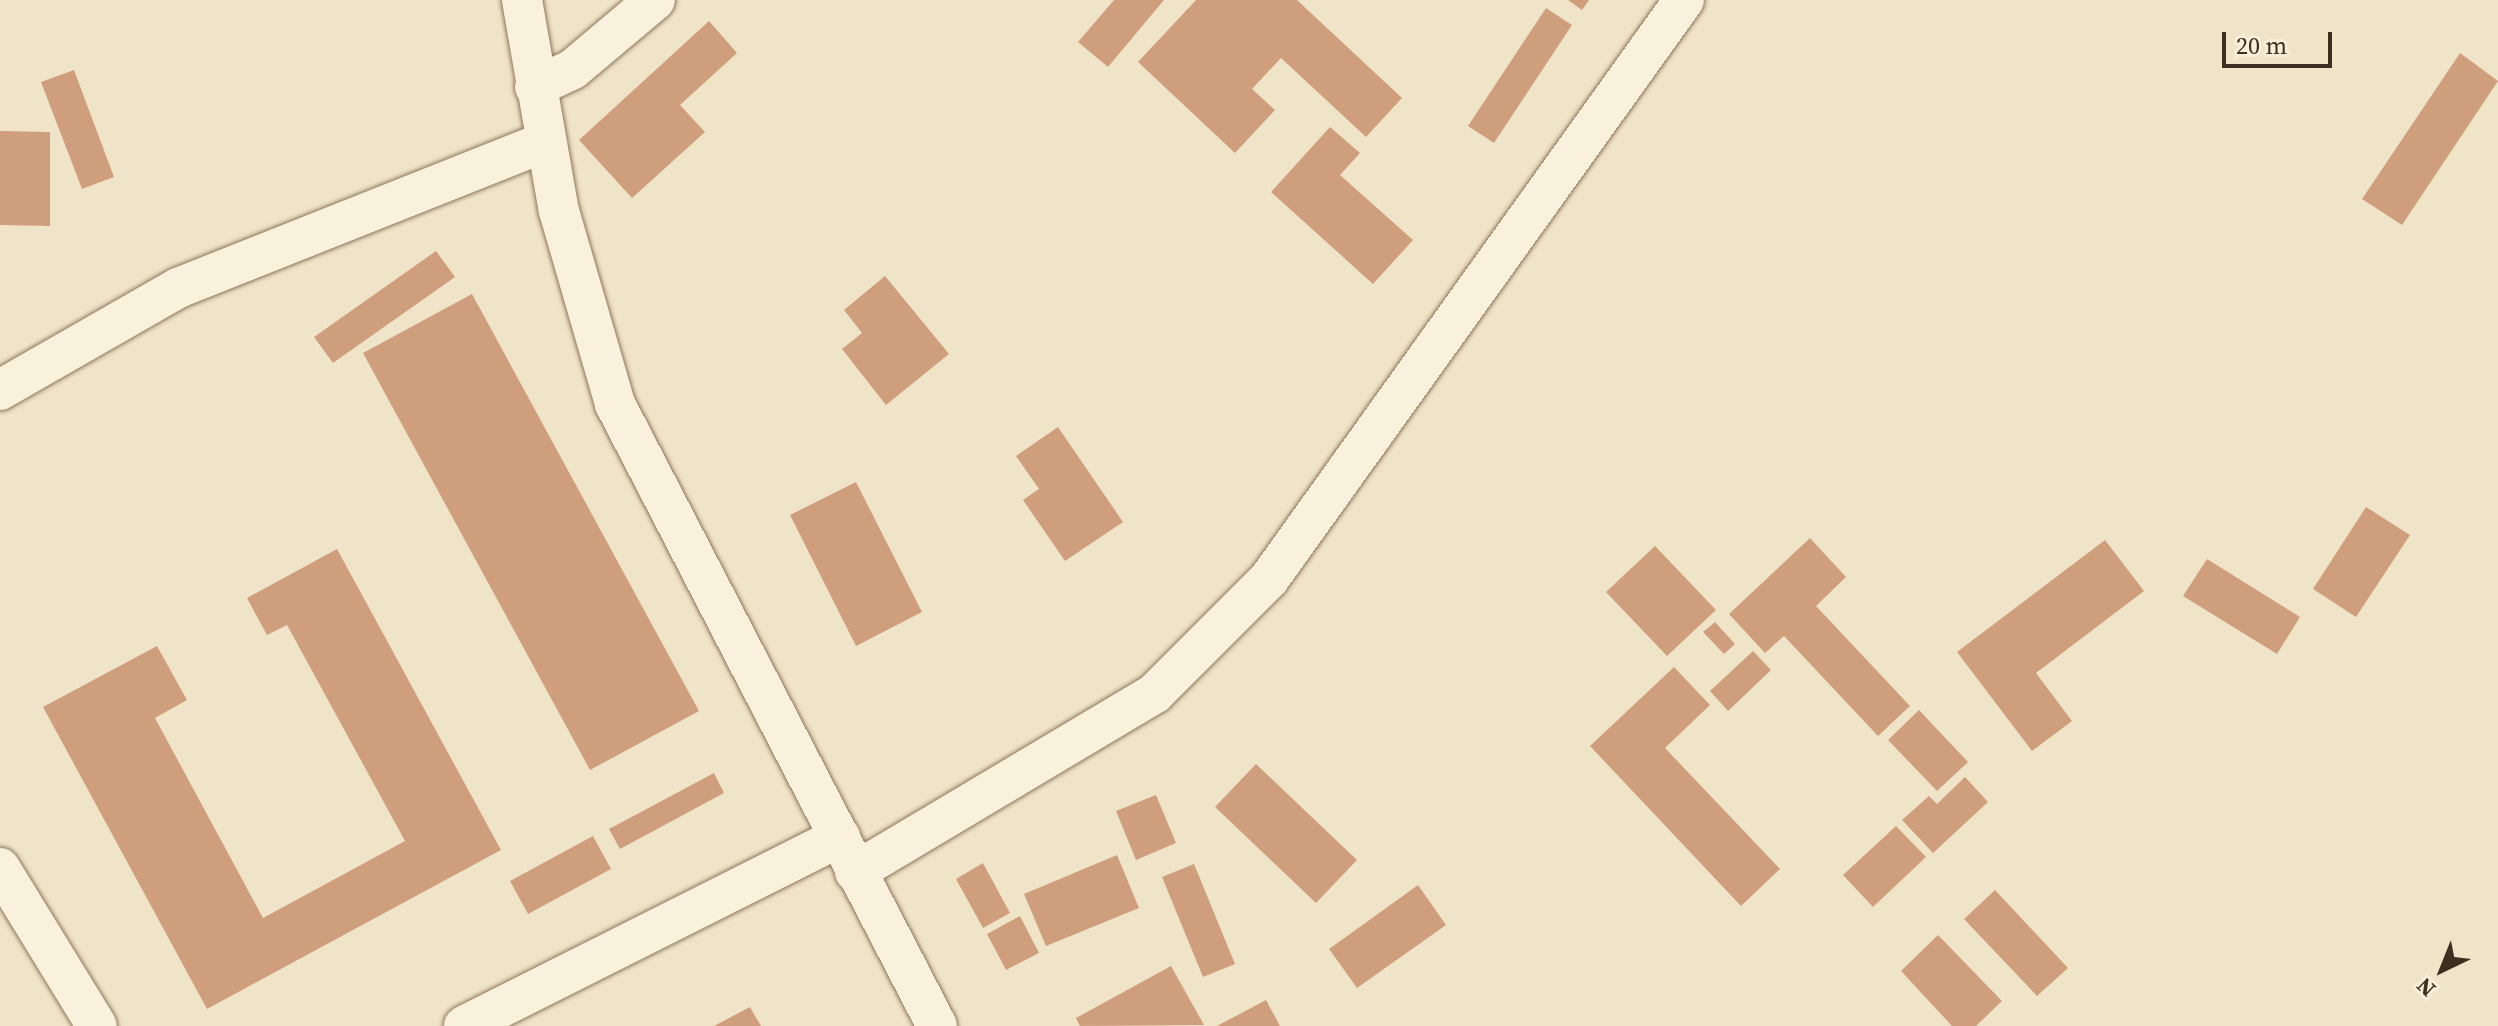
<!DOCTYPE html>
<html>
<head>
<meta charset="utf-8">
<style>
  body { margin:0 }
  #map { position:relative; width:2498px; height:1026px; overflow:hidden; background:#f0e4c8; font-family:"Source Serif 4",serif }
  div>[style] { position:absolute }
  [style*='--x'] { left:calc(var(--x)*1px); top:calc(var(--y)*1px); width:calc(var(--w)*1px); rotate:calc(var(--a)*1deg) }
  .building>* { inset:0; background:#cf9f7d }
  .roads { filter:drop-shadow(0 0 2px #8d765c) drop-shadow(0 0 2px #8d765c) }
  .street>* { height:40px; margin:-20px; padding:0 20px; transform-origin:20px; border-radius:20px; background:#faf1dc }
  span { translate:-50% -50%; white-space:nowrap; text-align:center; line-height:1.15; -webkit-text-stroke:6px #f7eed8; paint-order:stroke }
  .north { position:absolute; left:2402px; top:930px; width:80px; height:80px; -webkit-text-stroke:6px #f7eed8; paint-order:stroke; rotate:223deg; font-size:22px; font-weight:700; line-height:32px; text-align:center; color:#3d2e20 }
  .north::after { content:''; display:block; margin:auto; width:28px; height:36px; background:#3d2e20; clip-path:polygon(50% 0,100% 100%,50% 72%,0 100%) }
  .scale { position:absolute; left:2222px; top:32px; width:110px; height:36px; box-sizing:border-box; border:4px solid #3d2e20; border-top:0; padding-left:10px; font-size:24px; line-height:28px; white-space:nowrap; color:#3d2e20; -webkit-text-stroke:6px #f7eed8; paint-order:stroke }
</style>
</head>
<body>
<div id="map">
  <div class="building">
    <i style="clip-path:polygon(1114px 0,1164px 0,1108px 67px,1078px 42px)"></i>
    <i style="clip-path:polygon(1196px 0,1297px 0,1402px 98px,1366px 137px,1281px 58px,1252px 89px,1275px 110px,1235px 153px,1138px 62px)"></i>
    <i style="clip-path:polygon(1568px 0,1589px 0,1582px 10px)"></i>
    <i style="clip-path:polygon(1546px 8px,1572px 25px,1494px 143px,1468px 126px)"></i>
    <i style="clip-path:polygon(709px 21px,737px 53px,680px 105px,705px 132px,632px 198px,579px 140px)"></i>
    <i style="clip-path:polygon(2460px 53px,2498px 81px,2402px 225px,2362px 199px)"></i>
    <i style="clip-path:polygon(74px 70px,114px 177px,82px 189px,41px 82px)"></i>
    <i style="clip-path:polygon(1330px 127px,1360px 153px,1340px 175px,1413px 240px,1373px 284px,1271px 192px)"></i>
    <i style="clip-path:polygon(0 131px,50px 132px,50px 226px,0 225px)"></i>
    <i style="clip-path:polygon(436px 251px,455px 277px,333px 363px,314px 337px)"></i>
    <i style="clip-path:polygon(885px 276px,949px 354px,886px 405px,842px 349px,862px 333px,844px 310px)"></i>
    <i style="clip-path:polygon(472px 294px,699px 711px,590px 770px,363px 353px)"></i>
    <i style="clip-path:polygon(1058px 427px,1123px 522px,1065px 561px,1023px 500px,1039px 489px,1016px 456px)"></i>
    <i style="clip-path:polygon(856px 482px,922px 612px,856px 646px,790px 515px)"></i>
    <i style="clip-path:polygon(2366px 507px,2410px 535px,2356px 617px,2313px 589px)"></i>
    <i style="clip-path:polygon(1810px 538px,1846px 577px,1816px 606px,1910px 706px,1878px 736px,1784px 636px,1765px 653px,1729px 614px)"></i>
    <i style="clip-path:polygon(2105px 540px,2144px 591px,2036px 673px,2072px 721px,2032px 751px,1957px 652px)"></i>
    <i style="clip-path:polygon(1655px 546px,1716px 610px,1667px 656px,1606px 592px)"></i>
    <i style="clip-path:polygon(337px 549px,501px 850px,207px 1009px,43px 707px,157px 646px,187px 700px,155px 718px,263px 918px,405px 841px,287px 625px,267px 635px,247px 598px)"></i>
    <i style="clip-path:polygon(2207px 559px,2300px 617px,2277px 654px,2183px 596px)"></i>
    <i style="clip-path:polygon(1715px 622px,1735px 644px,1724px 654px,1703px 632px)"></i>
    <i style="clip-path:polygon(1753px 651px,1771px 670px,1728px 711px,1710px 691px)"></i>
    <i style="clip-path:polygon(1674px 667px,1710px 705px,1665px 748px,1780px 869px,1741px 906px,1590px 746px)"></i>
    <i style="clip-path:polygon(1919px 710px,1968px 762px,1937px 791px,1888px 740px)"></i>
    <i style="clip-path:polygon(1256px 764px,1357px 860px,1316px 903px,1215px 807px)"></i>
    <i style="clip-path:polygon(714px 773px,724px 793px,620px 849px,609px 829px)"></i>
    <i style="clip-path:polygon(1965px 777px,1988px 802px,1933px 853px,1902px 820px,1929px 796px,1937px 804px)"></i>
    <i style="clip-path:polygon(1156px 795px,1176px 843px,1136px 860px,1116px 811px)"></i>
    <i style="clip-path:polygon(1896px 826px,1926px 857px,1873px 907px,1843px 875px)"></i>
    <i style="clip-path:polygon(593px 836px,611px 869px,528px 914px,510px 881px)"></i>
    <i style="clip-path:polygon(1117px 855px,1139px 908px,1046px 946px,1024px 894px)"></i>
    <i style="clip-path:polygon(983px 863px,1010px 913px,983px 928px,956px 879px)"></i>
    <i style="clip-path:polygon(1194px 864px,1235px 964px,1203px 977px,1162px 877px)"></i>
    <i style="clip-path:polygon(1418px 885px,1446px 925px,1357px 988px,1329px 949px)"></i>
    <i style="clip-path:polygon(1995px 890px,2068px 968px,2037px 996px,1964px 919px)"></i>
    <i style="clip-path:polygon(1020px 916px,1039px 953px,1006px 970px,987px 934px)"></i>
    <i style="clip-path:polygon(1938px 935px,2002px 1001px,1976px 1026px,1952px 1026px,1901px 971px)"></i>
    <i style="clip-path:polygon(1171px 966px,1204px 1025px,1080px 1026px,1076px 1018px)"></i>
    <i style="clip-path:polygon(1266px 1000px,1280px 1026px,1217px 1026px)"></i>
    <i style="clip-path:polygon(750px 1007px,761px 1026px,714px 1026px)"></i>
  </div>
  <div class="roads">
    <div class="street">
      <i style="--x:522;--y:0;--w:214;--a:80.1"></i>
      <i style="--x:559;--y:211;--w:201;--a:73.8"></i>
      <i style="--x:615;--y:404;--w:700;--a:62.63"></i>
      <i style="--x:535;--y:87;--w:42;--a:-25.3"></i>
      <i style="--x:573;--y:69;--w:107;--a:-40.1"></i>
      <i style="--x:0;--y:390;--w:205;--a:-29.8"></i>
      <i style="--x:178;--y:288;--w:395;--a:-21.7"></i>
      <i style="--x:0;--y:868;--w:185;--a:58.5"></i>
      <i style="--x:855;--y:872;--w:349;--a:-30.8"></i>
      <i style="--x:1155;--y:693;--w:161;--a:-45"></i>
      <i style="--x:1269;--y:579;--w:712;--a:-54.37"></i>
      <i style="--x:464;--y:1026;--w:421;--a:-26.7"></i>
    </div>
  </div>
  <div class="north">N</div>
  <div class="scale">20 m</div>
</div>
</body>
</html>
